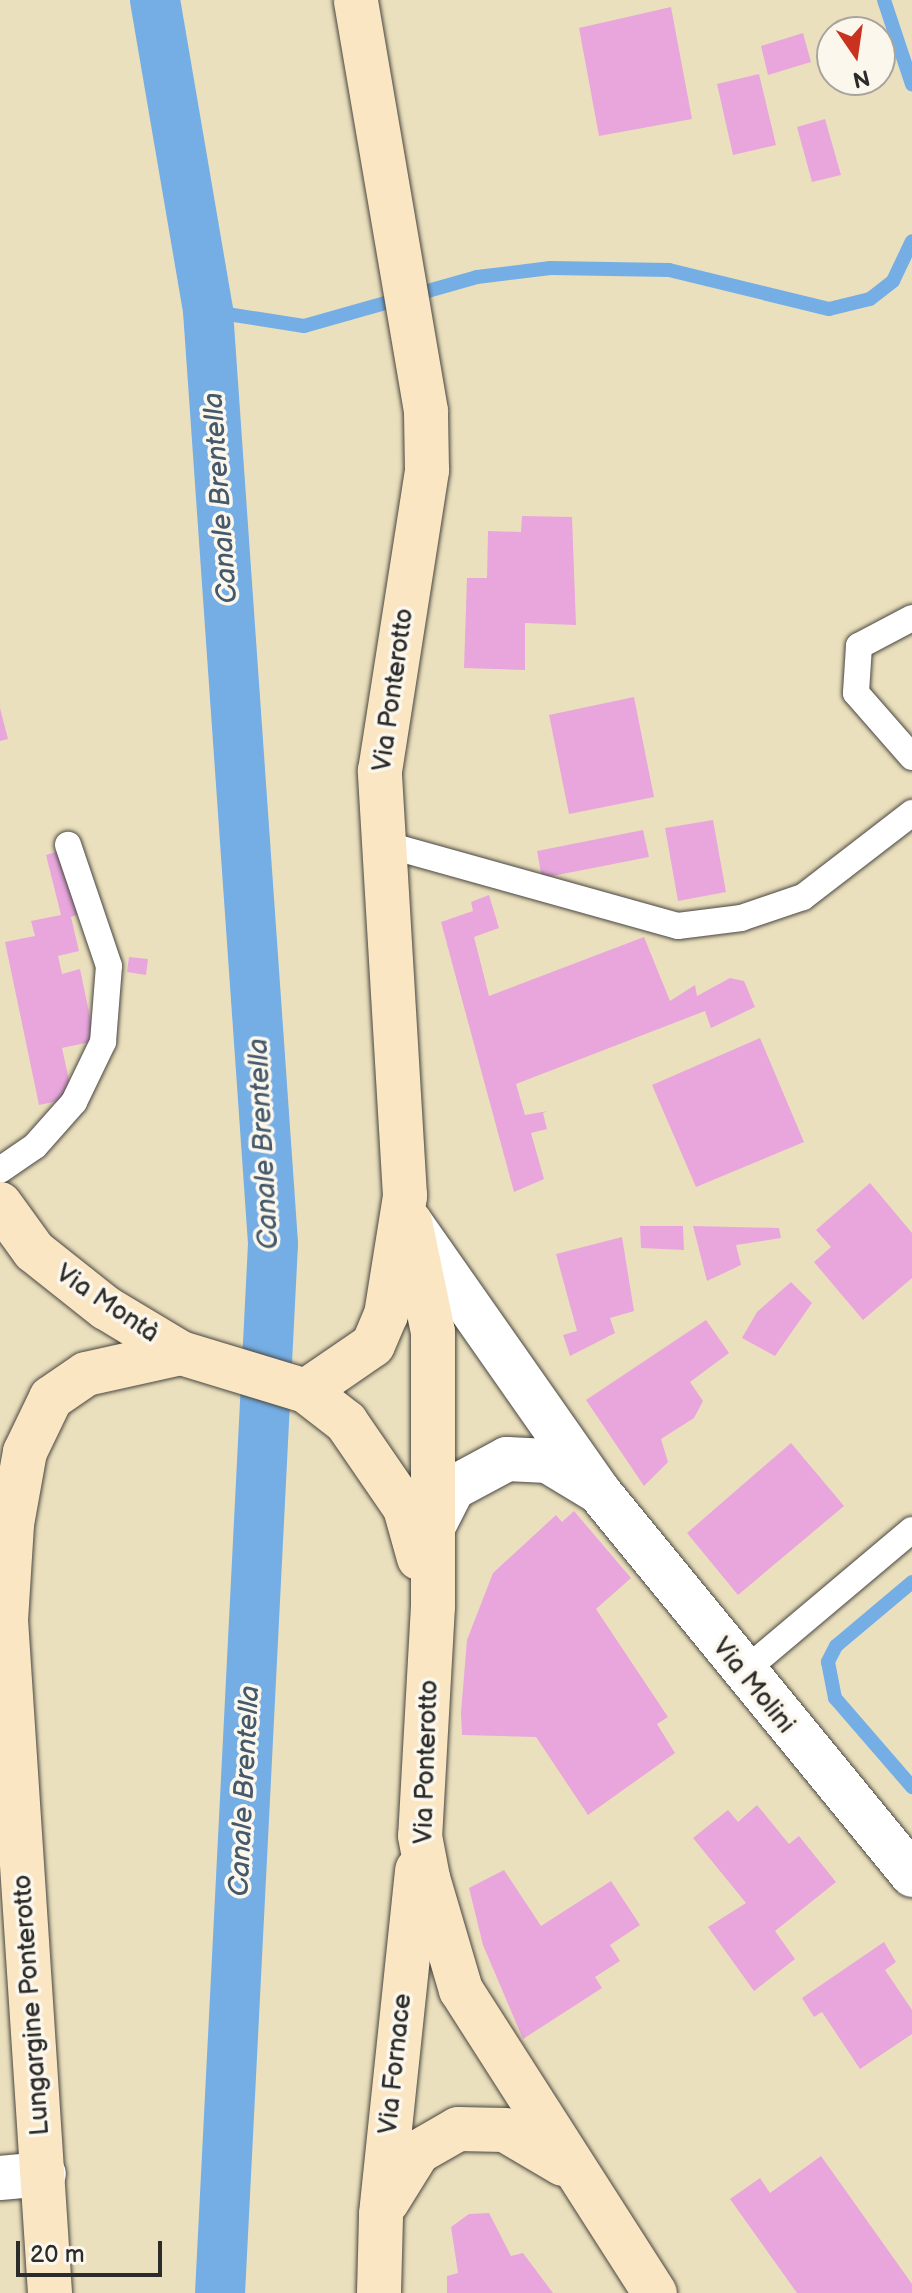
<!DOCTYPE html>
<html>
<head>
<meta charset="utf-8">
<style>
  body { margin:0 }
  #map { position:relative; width:912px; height:2293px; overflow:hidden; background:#ebe0bd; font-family:"Balsamiq Sans",sans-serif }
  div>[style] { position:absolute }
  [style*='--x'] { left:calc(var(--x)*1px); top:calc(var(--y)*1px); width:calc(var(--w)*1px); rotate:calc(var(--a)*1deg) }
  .stream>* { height:14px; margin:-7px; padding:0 7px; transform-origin:7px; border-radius:7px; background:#75aee5 }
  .canal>* { height:50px; margin:-25px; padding:0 25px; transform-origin:25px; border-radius:25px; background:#75aee5 }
  .building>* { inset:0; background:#e8a6dd }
  .roads { filter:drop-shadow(0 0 2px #484641) drop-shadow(0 0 2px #484641) }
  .service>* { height:26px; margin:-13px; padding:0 13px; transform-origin:13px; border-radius:13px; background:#fff }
  .minor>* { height:44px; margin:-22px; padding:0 22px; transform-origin:22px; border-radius:22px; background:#fff }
  .secondary>* { height:44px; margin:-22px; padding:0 22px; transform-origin:22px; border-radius:22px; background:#fbe6c4 }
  span { translate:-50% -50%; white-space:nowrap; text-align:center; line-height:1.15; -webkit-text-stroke:7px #fbf7ec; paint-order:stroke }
  .street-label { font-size:26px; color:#2b2b2b }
  .water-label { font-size:28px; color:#45596c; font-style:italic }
  .north { position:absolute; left:816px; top:16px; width:80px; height:80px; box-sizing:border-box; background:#fbf7ec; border:2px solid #a8a59f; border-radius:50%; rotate:167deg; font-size:22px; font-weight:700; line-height:32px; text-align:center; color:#2b2b2b }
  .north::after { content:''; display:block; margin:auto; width:28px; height:36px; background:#c8321e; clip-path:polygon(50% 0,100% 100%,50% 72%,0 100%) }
  .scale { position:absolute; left:16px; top:2241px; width:146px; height:36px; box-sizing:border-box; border:4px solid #2b2b2b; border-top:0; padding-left:10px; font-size:24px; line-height:28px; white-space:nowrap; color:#2b2b2b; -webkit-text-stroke:6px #fbf7ec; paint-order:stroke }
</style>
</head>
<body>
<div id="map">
  <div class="stream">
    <i style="--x:884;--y:0;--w:89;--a:71.6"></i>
    <i style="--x:208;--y:311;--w:97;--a:8.9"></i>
    <i style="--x:304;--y:326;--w:180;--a:-15.8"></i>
    <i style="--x:477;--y:277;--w:74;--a:-7"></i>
    <i style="--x:550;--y:268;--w:119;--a:1"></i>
    <i style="--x:669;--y:270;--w:165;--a:13.7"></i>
    <i style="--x:829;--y:309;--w:42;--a:-13.7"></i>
    <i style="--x:870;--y:299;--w:29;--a:-38"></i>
    <i style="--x:893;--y:281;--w:44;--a:-64.6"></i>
    <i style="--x:912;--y:1582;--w:99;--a:139.9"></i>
    <i style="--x:836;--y:1646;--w:18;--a:117"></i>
    <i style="--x:828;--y:1662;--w:37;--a:79"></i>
    <i style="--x:835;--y:1698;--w:118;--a:49.1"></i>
  </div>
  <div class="canal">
    <i style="--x:155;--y:0;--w:315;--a:80.3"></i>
    <i style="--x:208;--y:311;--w:935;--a:86.01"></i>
    <i style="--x:273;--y:1244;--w:1050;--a:92.89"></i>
  </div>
  <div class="building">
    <i style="clip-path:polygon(671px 7px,692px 119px,599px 136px,579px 28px)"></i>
    <i style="clip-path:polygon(803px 33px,811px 62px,768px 75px,761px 46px)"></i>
    <i style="clip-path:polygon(759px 74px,776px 145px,733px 155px,717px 84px)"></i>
    <i style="clip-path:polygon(825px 119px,841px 175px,812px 182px,797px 127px)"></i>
    <i style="clip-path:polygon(522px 516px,572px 517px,576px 625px,525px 623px,525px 670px,464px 668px,467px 578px,487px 578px,488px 531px,521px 532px)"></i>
    <i style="clip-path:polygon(634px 697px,654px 797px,569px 814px,549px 715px)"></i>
    <i style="clip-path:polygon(0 708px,8px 739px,0 741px)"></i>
    <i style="clip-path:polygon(713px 820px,726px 892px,678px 901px,665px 828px)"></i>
    <i style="clip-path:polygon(643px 830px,649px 857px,542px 878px,537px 851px)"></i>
    <i style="clip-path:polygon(65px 849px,82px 913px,71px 917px,79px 951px,58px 956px,62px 974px,80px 969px,95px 1041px,62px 1048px,73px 1098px,39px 1105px,5px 942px,35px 936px,31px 921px,61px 915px,46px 855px)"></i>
    <i style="clip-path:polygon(489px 895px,499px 928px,474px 937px,489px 996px,644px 937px,670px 1001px,695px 985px,697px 996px,730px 978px,744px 981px,755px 1007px,711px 1028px,705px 1011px,516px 1084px,525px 1115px,548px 1111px,543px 1113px,547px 1129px,531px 1133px,544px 1179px,514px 1192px,441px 922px,473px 911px,471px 902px)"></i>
    <i style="clip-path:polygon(129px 957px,148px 959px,146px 975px,127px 972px)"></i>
    <i style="clip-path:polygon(760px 1038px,804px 1142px,696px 1187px,652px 1085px)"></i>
    <i style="clip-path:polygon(870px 1183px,912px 1233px,912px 1278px,863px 1320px,814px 1262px,831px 1247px,816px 1230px)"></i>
    <i style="clip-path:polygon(640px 1226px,683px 1226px,684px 1250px,641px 1248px)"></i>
    <i style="clip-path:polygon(693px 1226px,779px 1228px,781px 1238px,736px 1245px,741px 1265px,707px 1281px)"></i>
    <i style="clip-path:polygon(622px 1237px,634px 1311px,610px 1318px,615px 1333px,570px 1356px,563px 1335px,577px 1331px,556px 1254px)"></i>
    <i style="clip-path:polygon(791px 1282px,812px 1303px,775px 1356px,742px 1338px,757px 1312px)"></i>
    <i style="clip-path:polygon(706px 1320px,729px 1353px,690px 1382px,703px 1401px,694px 1418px,661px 1439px,668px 1462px,644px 1486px,586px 1400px)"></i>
    <i style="clip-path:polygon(791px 1443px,844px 1506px,738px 1595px,687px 1533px)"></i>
    <i style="clip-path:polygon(574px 1511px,631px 1578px,596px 1609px,668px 1717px,657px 1724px,675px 1753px,588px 1815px,536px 1737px,462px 1735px,461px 1712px,467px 1640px,493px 1573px,556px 1515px,562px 1522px)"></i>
    <i style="clip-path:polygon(757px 1805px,789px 1844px,799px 1836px,836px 1882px,775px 1931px,795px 1959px,754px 1991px,708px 1927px,746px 1903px,693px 1838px,728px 1810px,738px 1822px)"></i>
    <i style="clip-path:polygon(504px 1870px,541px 1926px,611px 1881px,640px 1925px,610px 1945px,620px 1961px,595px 1977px,602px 1988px,523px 2039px,483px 1945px,469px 1888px)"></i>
    <i style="clip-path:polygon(884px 1942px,896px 1962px,885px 1970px,912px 2010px,912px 2034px,860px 2069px,822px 2012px,814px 2017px,802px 1998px)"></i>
    <i style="clip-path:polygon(821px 2156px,912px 2284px,912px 2293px,797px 2293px,730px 2199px,760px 2178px,770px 2193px)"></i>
    <i style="clip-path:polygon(489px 2213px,511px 2256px,523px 2253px,553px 2293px,447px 2293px,447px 2276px,458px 2273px,451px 2227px,469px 2214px)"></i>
  </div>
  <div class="roads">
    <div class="service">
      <i style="--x:912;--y:618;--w:60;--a:152.2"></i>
      <i style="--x:859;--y:646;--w:47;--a:93.7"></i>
      <i style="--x:856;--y:693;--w:85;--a:48.8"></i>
      <i style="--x:384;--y:844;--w:305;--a:15.6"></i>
      <i style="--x:678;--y:926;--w:64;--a:-7.2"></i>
      <i style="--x:741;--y:918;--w:65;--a:-18.7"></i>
      <i style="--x:803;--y:897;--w:138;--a:-37.6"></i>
      <i style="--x:0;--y:1170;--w:42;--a:-34.4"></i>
      <i style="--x:35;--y:1146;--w:59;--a:-48.4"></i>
      <i style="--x:74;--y:1102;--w:67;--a:-64.2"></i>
      <i style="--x:103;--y:1042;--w:76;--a:-85.5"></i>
      <i style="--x:109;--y:966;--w:128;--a:-108.7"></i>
      <i style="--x:742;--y:1673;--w:222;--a:-40.1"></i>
    </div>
    <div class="minor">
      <i style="--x:410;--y:1222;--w:330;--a:55"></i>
      <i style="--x:599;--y:1492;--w:60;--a:-148.7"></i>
      <i style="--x:548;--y:1461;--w:41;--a:-177.2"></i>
      <i style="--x:507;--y:1459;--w:61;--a:151.8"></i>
      <i style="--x:453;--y:1488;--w:46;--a:117.1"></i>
      <i style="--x:599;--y:1492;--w:495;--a:50.7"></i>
      <i style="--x:0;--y:2178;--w:44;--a:-5.2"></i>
    </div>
    <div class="secondary">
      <i style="--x:0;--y:1204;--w:58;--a:54.1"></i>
      <i style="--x:34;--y:1251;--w:92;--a:38.4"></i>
      <i style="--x:106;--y:1308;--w:87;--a:31"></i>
      <i style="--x:181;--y:1353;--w:131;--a:16.9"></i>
      <i style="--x:306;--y:1391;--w:51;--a:37.8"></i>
      <i style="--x:346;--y:1422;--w:104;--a:55.5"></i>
      <i style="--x:405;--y:1508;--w:52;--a:74.4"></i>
      <i style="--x:410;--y:1222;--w:112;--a:78.2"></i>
      <i style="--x:433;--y:1332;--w:274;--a:90"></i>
      <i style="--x:433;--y:1606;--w:230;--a:93.2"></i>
      <i style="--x:420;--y:1836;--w:43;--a:79.2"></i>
      <i style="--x:428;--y:1878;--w:117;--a:73.6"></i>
      <i style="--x:461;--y:1990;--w:360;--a:57.4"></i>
      <i style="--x:306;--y:1391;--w:81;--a:-34.5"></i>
      <i style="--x:373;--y:1345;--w:33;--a:-67"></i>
      <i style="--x:386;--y:1315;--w:121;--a:-80.9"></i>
      <i style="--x:405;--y:1196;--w:426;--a:-93.4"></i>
      <i style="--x:380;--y:771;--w:305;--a:-81.1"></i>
      <i style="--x:427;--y:470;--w:59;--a:-91"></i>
      <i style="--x:426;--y:411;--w:417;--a:-99.7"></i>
      <i style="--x:387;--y:2202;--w:59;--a:-58.2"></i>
      <i style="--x:418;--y:2152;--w:46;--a:-29.9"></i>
      <i style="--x:458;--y:2129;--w:47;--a:1.2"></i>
      <i style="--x:505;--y:2130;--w:67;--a:30.4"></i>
      <i style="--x:50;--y:2293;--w:674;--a:-93.74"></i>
      <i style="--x:6;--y:1620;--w:96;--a:-86.4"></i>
      <i style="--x:12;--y:1524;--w:73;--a:-79.8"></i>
      <i style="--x:25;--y:1452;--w:60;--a:-64.3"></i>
      <i style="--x:51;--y:1398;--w:42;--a:-34.4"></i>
      <i style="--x:86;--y:1374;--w:97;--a:-12.5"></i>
      <i style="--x:379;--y:2293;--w:79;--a:-88.5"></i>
      <i style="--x:381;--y:2214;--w:346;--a:-84"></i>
    </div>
  </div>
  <div class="street-label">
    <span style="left:394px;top:690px;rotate:-82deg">Via Ponterotto</span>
    <span style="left:107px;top:1304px;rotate:34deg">Via Montà</span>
    <span style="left:753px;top:1686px;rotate:51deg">Via Molini</span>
    <span style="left:427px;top:1762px;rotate:-88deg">Via Ponterotto</span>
    <span style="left:32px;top:2005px;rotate:-94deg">Lungargine Ponterotto</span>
    <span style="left:396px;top:2064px;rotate:-84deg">Via Fornace</span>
  </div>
  <div class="water-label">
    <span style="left:221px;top:498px;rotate:-94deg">Canale Brentella</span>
    <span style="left:264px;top:1144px;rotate:-93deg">Canale Brentella</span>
    <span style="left:245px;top:1791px;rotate:-87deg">Canale Brentella</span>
  </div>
  <div class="north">N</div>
  <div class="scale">20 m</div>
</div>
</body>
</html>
